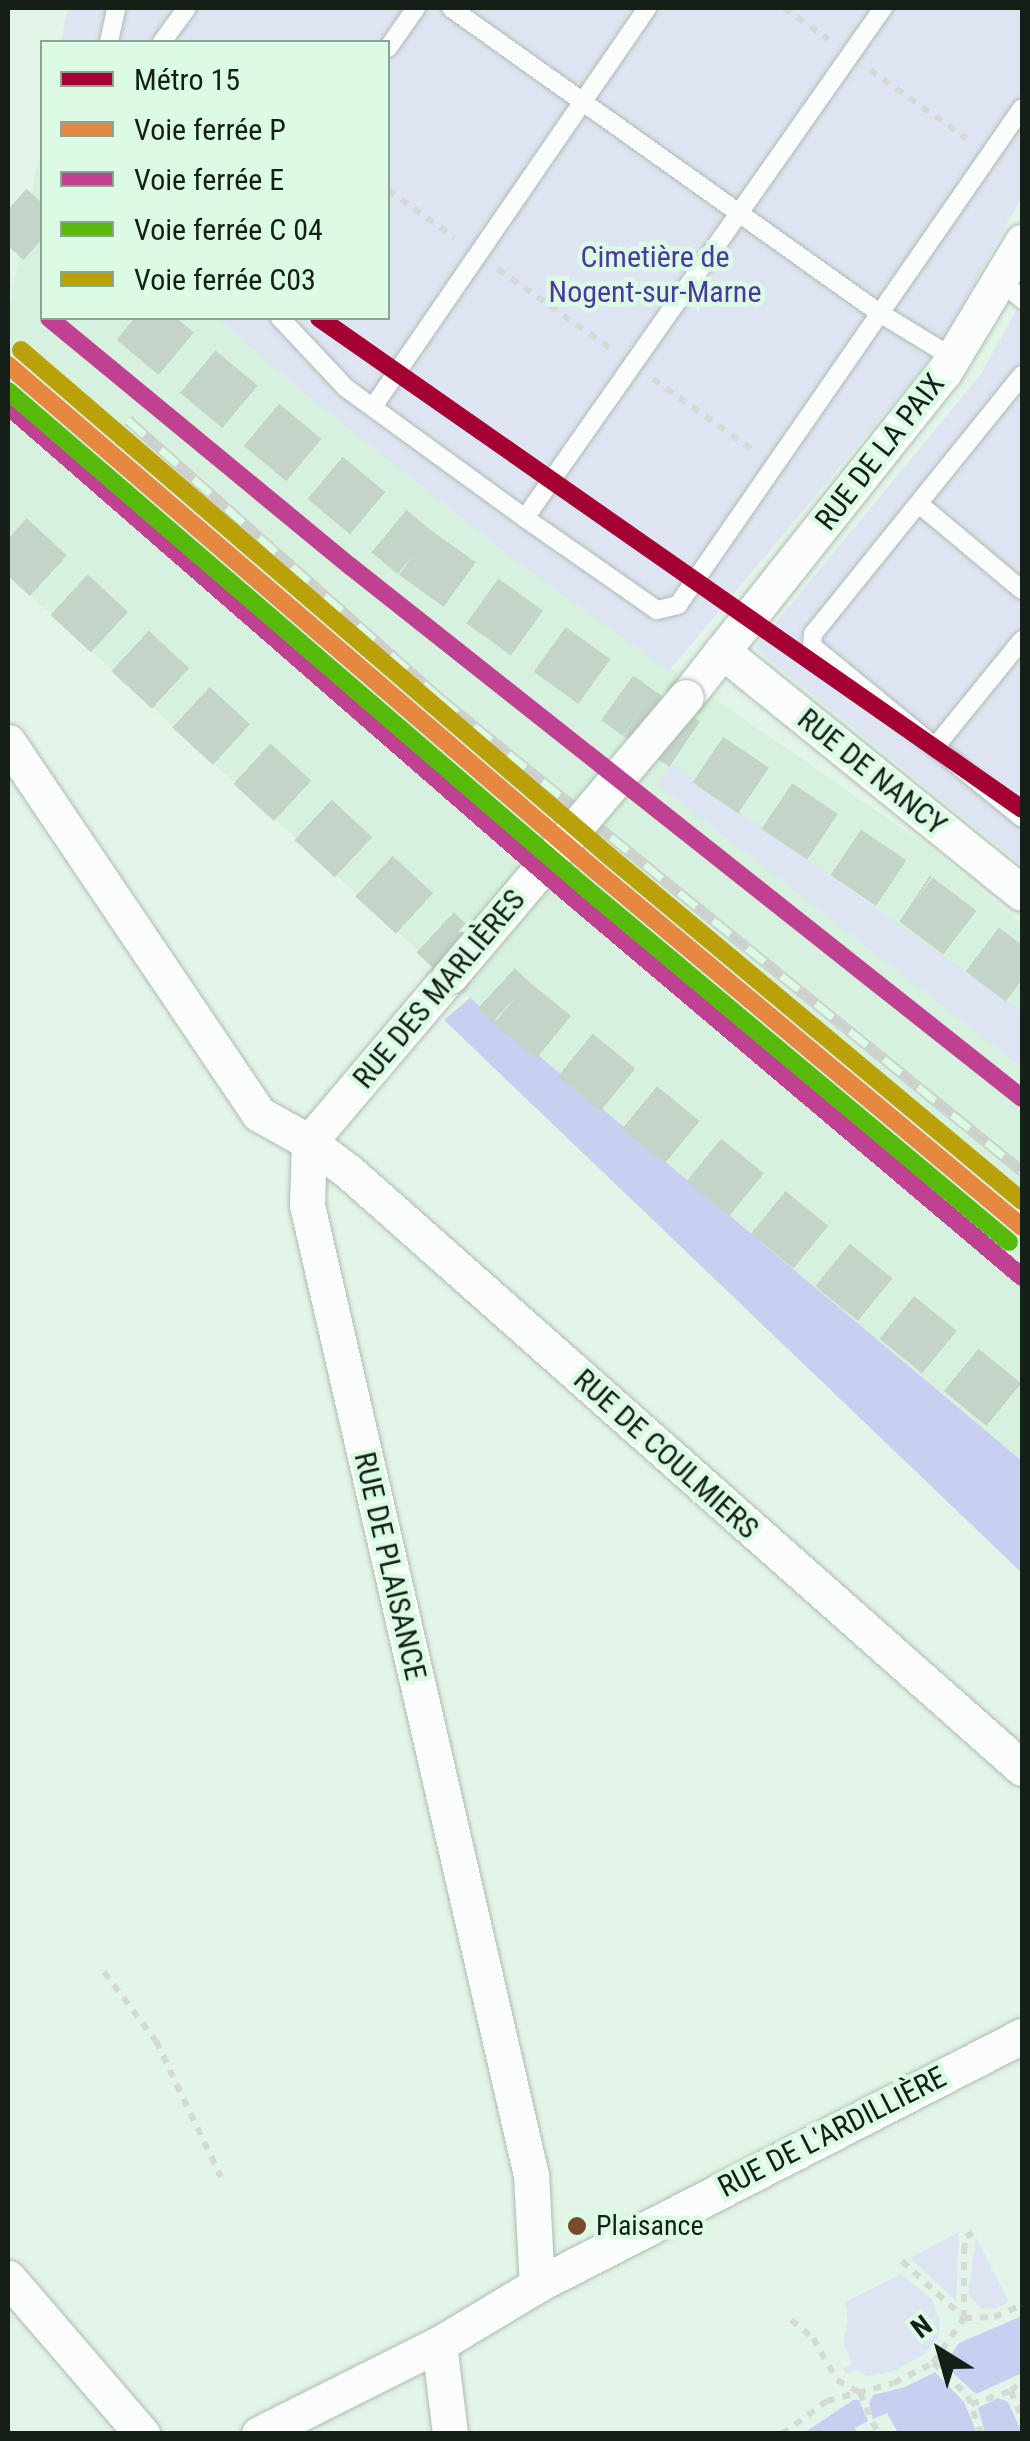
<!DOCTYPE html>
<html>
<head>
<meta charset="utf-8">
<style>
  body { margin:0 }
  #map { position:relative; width:1030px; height:2441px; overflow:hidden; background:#e3f4e8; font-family:"Roboto Condensed",sans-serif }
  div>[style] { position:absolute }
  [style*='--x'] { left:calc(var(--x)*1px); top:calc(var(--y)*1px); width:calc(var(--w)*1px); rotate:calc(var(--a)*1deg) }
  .built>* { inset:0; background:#d6f2de }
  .green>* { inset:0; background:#dee5f2 }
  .forest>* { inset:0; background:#c8cff0 }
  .motorway-tunnel>* { height:55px; margin-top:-27.5px; transform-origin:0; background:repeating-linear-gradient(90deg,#c4d4c9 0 55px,transparent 0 83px) }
  .path>* { height:6px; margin-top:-3px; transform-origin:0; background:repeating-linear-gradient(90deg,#d5dad6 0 8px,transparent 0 16px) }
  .roads { filter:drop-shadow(0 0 2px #aebbb2) drop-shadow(0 0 2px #aebbb2) }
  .service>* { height:18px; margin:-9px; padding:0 9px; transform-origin:9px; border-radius:9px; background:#fbfdfc }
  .minor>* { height:35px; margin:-17.5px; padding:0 17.5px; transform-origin:17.5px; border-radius:17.5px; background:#fbfdfc }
  .rail>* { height:11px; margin-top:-5.5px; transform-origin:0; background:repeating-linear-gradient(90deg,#dcfbe5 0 22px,#ccd1ce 0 44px); box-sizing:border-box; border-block:2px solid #ccd1ce }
  .bridges { filter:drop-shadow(0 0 2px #aebbb2) drop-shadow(0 0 2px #aebbb2) }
  .minor-bridge>* { height:35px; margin:-17.5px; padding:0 17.5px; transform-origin:17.5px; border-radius:17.5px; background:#fbfdfc }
  .rail-1>* { height:18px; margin:-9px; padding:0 9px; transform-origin:9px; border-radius:9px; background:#e78840 }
  .rail-2>* { height:18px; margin:-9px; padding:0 9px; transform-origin:9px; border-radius:9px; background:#c04191 }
  .rail-3>* { height:18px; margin:-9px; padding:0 9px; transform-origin:9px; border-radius:9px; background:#57b90a }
  .rail-4>* { height:18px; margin:-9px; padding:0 9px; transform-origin:9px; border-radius:9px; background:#baa10a }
  .metro-1>* { height:18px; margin:-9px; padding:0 9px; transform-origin:9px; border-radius:9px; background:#a50034 }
  .dots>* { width:28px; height:28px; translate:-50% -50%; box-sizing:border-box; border:5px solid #dcfbe5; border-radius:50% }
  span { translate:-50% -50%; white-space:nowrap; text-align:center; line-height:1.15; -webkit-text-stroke:9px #dcfbe5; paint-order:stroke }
  .bus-label { font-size:28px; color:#141f18 }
  .left { translate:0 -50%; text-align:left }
  .park-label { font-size:30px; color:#4b3a9e }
  .street-label { font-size:30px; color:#141f18 }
  .frame { position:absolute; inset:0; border:10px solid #141f18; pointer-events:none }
  .legend { position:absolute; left:40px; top:40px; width:350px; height:280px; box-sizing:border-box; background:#dcfbe5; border:2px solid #8ca393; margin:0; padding:12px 18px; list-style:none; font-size:30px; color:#141f18 }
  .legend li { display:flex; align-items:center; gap:20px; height:50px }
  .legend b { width:50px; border:2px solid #8ca393 }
  .north { position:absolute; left:890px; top:2301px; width:100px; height:100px; -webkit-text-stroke:8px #dcfbe5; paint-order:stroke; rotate:323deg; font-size:28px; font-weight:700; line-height:40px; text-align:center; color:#141f18 }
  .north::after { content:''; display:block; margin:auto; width:35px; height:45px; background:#141f18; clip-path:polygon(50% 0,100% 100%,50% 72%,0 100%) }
</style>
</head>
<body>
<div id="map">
  <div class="built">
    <i style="clip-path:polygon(38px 160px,42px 165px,42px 318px,217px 318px,301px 391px,517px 562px,926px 845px,1022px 924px,1022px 1461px,470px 998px,8px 575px,8px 314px)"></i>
  </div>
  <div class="green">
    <i style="clip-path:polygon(68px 8px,1022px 8px,1022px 196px,938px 349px,669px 671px,517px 562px,301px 391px,217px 318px,388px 318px,388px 42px,61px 42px)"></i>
    <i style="clip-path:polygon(1022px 299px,1022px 865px,755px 648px,982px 373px)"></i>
    <i style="clip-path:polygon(673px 765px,1022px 1011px,1022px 1068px,657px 784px)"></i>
    <i style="clip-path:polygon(959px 2232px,956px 2301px,910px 2258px)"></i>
    <i style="clip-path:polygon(976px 2237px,1009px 2302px,995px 2308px,981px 2309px,968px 2294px)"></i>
    <i style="clip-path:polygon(901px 2274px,932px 2299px,940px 2321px,939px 2337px,923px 2355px,894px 2371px,868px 2376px,855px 2370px,846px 2374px,843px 2369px,852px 2364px,843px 2343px,848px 2322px,845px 2302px)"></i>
  </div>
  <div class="forest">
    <i style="clip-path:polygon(470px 998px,1022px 1461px,1022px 1573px,444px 1020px)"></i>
    <i style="clip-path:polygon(1022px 2316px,1022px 2373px,976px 2394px,944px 2365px,959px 2343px)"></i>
    <i style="clip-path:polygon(935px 2372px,964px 2402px,977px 2433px,898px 2433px,887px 2413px,873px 2419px,869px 2403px,873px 2395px,905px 2387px)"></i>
    <i style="clip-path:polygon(998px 2398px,1008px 2402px,1022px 2433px,985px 2433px,978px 2408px)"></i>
    <i style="clip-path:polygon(853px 2400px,859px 2400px,868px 2421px,855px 2428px,857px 2433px,804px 2433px)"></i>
  </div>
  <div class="motorway-tunnel">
    <i style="--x:8;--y:209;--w:45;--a:41.4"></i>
    <i style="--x:134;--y:318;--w:366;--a:39.8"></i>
    <i style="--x:415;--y:552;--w:276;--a:35.7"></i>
    <i style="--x:639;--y:713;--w:334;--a:33.9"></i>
    <i style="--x:916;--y:899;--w:133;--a:37"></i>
    <i style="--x:8;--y:538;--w:684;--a:42.69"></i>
    <i style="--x:511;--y:1002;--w:660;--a:39.22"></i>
  </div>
  <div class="path">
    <i style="--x:784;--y:8;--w:54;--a:35.2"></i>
    <i style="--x:870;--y:70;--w:118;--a:35.3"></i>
    <i style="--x:388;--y:190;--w:82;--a:35.6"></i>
    <i style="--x:498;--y:269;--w:137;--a:35.2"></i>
    <i style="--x:653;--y:379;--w:123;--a:35.4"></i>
    <i style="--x:104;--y:1972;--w:86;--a:53"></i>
    <i style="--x:156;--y:2041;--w:151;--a:64.5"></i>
    <i style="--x:902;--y:2261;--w:84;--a:42.6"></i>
    <i style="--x:964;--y:2318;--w:67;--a:-90"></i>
    <i style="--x:964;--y:2251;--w:14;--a:-82"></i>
    <i style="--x:966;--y:2237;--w:9;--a:-32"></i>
    <i style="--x:791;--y:2320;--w:28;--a:39"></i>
    <i style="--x:813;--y:2338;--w:48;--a:60.3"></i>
    <i style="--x:837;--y:2380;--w:26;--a:29"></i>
    <i style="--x:860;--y:2393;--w:45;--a:66.3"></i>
    <i style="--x:933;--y:2363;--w:48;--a:43.3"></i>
    <i style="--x:968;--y:2396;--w:40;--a:71.1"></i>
    <i style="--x:1011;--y:2391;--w:29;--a:68"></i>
    <i style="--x:971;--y:2404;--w:42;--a:-18"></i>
    <i style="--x:1011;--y:2391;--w:16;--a:-45"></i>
    <i style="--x:782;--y:2434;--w:56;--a:-36.3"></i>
    <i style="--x:827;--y:2401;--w:69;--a:-15"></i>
    <i style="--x:894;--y:2383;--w:44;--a:-27.1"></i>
    <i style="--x:933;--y:2363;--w:55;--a:-55.4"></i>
    <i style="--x:964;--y:2318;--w:30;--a:-2"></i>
    <i style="--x:994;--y:2317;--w:30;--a:-23"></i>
  </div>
  <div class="roads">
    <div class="service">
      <i style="--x:451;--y:8;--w:524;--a:35.45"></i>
      <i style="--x:878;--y:312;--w:87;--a:31.3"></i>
      <i style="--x:109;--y:42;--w:35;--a:-78"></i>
      <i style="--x:162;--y:42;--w:42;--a:-53.7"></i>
      <i style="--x:388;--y:48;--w:49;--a:-55"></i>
      <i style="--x:1001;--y:281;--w:28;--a:41"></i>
      <i style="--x:280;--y:318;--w:96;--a:46.7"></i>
      <i style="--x:346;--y:388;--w:221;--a:36"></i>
      <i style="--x:525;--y:518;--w:161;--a:34.9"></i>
      <i style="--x:657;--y:610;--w:22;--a:-13"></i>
      <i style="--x:678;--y:605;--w:604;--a:-55.31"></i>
      <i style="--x:1022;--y:375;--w:333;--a:128.9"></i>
      <i style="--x:813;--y:634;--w:12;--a:95"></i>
      <i style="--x:812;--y:646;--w:271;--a:39.3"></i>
      <i style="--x:373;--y:407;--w:484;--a:-55.5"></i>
      <i style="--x:919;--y:504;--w:134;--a:39.9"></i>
      <i style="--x:525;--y:518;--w:623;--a:-54.93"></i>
      <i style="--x:935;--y:747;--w:138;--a:-50.9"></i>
    </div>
    <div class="minor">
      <i style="--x:722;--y:651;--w:385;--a:38.9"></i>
      <i style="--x:686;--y:697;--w:415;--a:-51.6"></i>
      <i style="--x:944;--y:372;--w:152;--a:-59"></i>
      <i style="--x:8;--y:742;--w:449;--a:56"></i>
      <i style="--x:259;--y:1114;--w:57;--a:29.2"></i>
      <i style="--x:309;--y:1142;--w:50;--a:36.9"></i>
      <i style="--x:349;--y:1172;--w:899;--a:41.53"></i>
      <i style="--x:309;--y:1142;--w:63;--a:91.8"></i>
      <i style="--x:307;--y:1205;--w:996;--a:77"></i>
      <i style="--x:531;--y:2175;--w:110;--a:86.9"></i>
      <i style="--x:309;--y:1142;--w:218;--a:-49.7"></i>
      <i style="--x:8;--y:2278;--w:206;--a:49.3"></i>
      <i style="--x:439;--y:2344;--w:91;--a:83"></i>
      <i style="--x:259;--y:2434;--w:201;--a:-26.6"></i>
      <i style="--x:439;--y:2344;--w:114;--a:-31"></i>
      <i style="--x:537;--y:2285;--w:545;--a:-27.18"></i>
    </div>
  </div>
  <div class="rail">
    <i style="--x:128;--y:420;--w:418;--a:41.7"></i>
    <i style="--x:440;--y:698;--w:750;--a:39.1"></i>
  </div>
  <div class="bridges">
    <div class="minor-bridge">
      <i style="--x:450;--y:976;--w:365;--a:-49.8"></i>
    </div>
  </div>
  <div class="rail-1">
    <i style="--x:8;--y:365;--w:776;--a:40.71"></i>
    <i style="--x:596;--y:871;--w:555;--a:39.88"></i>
  </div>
  <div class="rail-2">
    <i style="--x:49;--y:318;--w:390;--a:39.5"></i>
    <i style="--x:350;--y:566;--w:857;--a:38.37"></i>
    <i style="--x:8;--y:406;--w:745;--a:41.03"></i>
    <i style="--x:570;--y:895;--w:592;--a:40.2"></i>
  </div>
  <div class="rail-3">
    <i style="--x:8;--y:391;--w:759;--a:40.72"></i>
    <i style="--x:583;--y:886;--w:555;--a:39.88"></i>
  </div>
  <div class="rail-4">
    <i style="--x:21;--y:350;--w:776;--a:40.71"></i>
    <i style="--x:609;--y:856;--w:538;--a:39.87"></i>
  </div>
  <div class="metro-1">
    <i style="--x:319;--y:318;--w:857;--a:34.93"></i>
  </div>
  <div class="dots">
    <i style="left:577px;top:2226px;background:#7a4b2a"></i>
  </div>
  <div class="bus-label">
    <span class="left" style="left:596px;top:2226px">Plaisance</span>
  </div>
  <div class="park-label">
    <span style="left:655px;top:274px">Cimetière de<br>Nogent-sur-Marne</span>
  </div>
  <div class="street-label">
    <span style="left:880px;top:452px;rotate:-52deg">RUE DE LA PAIX</span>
    <span style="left:872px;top:772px;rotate:39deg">RUE DE NANCY</span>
    <span style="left:439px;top:989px;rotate:-50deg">RUE DES MARLIÈRES</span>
    <span style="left:666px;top:1454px;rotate:42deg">RUE DE COULMIERS</span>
    <span style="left:390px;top:1566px;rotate:77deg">RUE DE PLAISANCE</span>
    <span style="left:832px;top:2132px;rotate:-27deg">RUE DE L'ARDILLIÈRE</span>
  </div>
  <div class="frame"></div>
  <ul class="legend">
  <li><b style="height:12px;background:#a50034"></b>Métro 15</li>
  <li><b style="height:12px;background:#e78840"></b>Voie ferrée P</li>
  <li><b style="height:12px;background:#c04191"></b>Voie ferrée E</li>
  <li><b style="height:12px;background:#57b90a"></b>Voie ferrée C 04</li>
  <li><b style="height:12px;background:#baa10a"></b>Voie ferrée C03</li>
  </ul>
  <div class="north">N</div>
</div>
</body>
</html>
